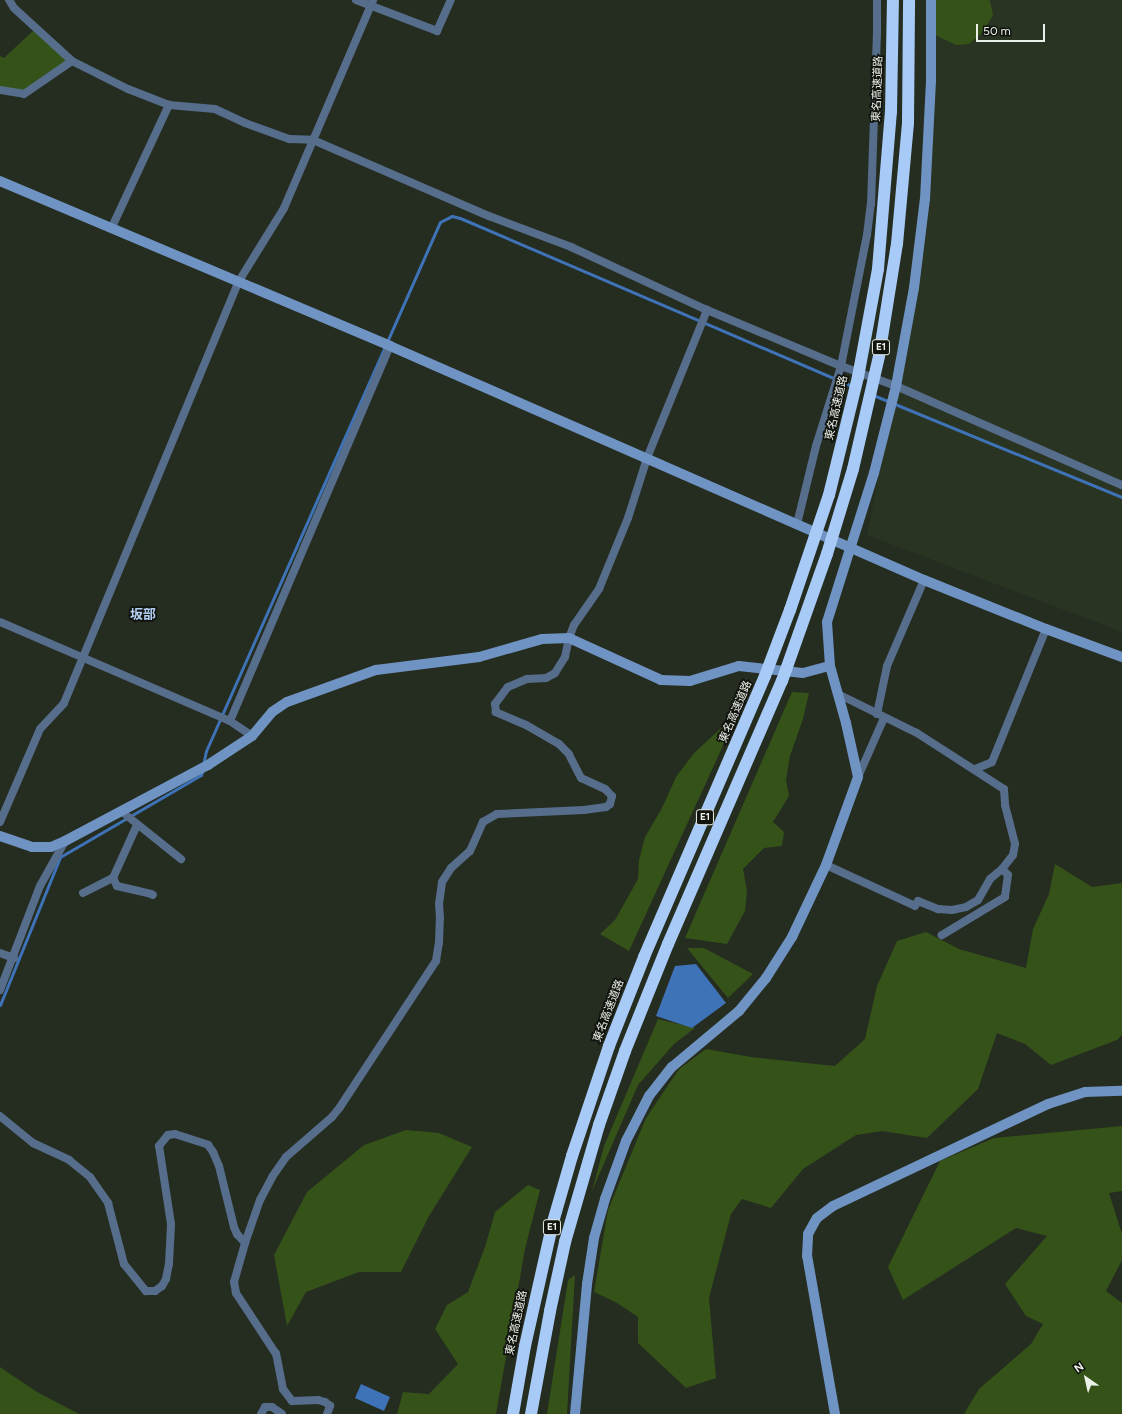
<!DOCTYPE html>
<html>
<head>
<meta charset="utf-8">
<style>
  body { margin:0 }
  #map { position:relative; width:1122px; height:1414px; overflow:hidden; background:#252c20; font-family:Figtree,"Noto Sans JP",sans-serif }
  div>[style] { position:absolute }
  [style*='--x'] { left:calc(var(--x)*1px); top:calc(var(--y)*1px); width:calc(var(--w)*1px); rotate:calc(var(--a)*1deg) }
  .built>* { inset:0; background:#2a3422 }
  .green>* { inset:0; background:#355218 }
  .water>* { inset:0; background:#3f73b7 }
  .stream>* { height:3px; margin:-1.5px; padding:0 1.5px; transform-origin:1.5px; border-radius:1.5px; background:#3f73b7 }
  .street>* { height:8px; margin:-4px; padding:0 4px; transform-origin:4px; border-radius:4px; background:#566d8b }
  .secondary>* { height:10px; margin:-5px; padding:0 5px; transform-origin:5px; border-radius:5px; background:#6f93c2 }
  .highway>* { height:12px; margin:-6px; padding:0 6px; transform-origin:6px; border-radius:6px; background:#a8caf6 }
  span { translate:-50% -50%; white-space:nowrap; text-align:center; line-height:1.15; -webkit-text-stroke:3.5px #10130e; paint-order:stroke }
  .shield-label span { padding:1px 3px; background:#10130e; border:1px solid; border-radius:3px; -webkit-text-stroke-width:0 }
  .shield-label { font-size:10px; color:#ebf0e8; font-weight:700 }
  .street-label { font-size:11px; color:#ebf0e8 }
  .quarter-label { font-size:13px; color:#b3cef3; font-weight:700 }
  .north { position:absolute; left:1066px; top:1358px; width:40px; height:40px; -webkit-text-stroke:3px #10130e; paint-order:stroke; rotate:326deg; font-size:11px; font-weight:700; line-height:16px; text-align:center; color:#ebf0e8 }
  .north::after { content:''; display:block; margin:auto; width:14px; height:18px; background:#ebf0e8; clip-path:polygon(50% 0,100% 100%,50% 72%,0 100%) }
  .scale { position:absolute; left:976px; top:24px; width:69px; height:18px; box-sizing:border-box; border:2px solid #ebf0e8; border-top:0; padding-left:5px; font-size:12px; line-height:14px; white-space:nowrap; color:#ebf0e8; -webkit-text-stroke:3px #10130e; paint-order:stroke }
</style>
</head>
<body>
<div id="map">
  <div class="built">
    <i style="clip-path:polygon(938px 0,1122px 0,1122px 632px,867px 535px,896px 386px,929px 125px)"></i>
  </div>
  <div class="green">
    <i style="clip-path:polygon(936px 0,988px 0,990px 1px,993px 15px,982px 33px,969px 44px,956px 45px,931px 33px)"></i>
    <i style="clip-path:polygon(36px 28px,68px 61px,24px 94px,0 90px,0 56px,4px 58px)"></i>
    <i style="clip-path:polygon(792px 692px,809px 693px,803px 719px,790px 756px,786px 780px,789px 796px,773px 822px,784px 832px,782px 846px,764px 848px,743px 869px,747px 891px,745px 911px,727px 944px,685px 938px)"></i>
    <i style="clip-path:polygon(731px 719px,732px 726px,629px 951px,600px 934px,615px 920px,638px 879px,639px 860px,645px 837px,662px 808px,676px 777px,694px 753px)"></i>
    <i style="clip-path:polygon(1055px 864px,1092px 887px,1122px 883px,1122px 1035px,1117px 1040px,1051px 1065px,1025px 1044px,997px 1033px,978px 1089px,927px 1138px,882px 1131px,856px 1135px,803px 1169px,771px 1208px,742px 1199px,731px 1214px,709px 1298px,716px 1378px,686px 1388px,638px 1343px,638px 1317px,617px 1303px,594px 1292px,608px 1210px,646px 1118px,679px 1069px,706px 1049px,751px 1057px,835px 1066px,865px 1039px,877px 986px,897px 941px,926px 932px,959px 949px,1026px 968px,1033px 929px,1049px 894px)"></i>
    <i style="clip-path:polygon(687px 948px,704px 948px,753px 974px,728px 998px)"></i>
    <i style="clip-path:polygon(658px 1019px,695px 1028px,674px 1044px,638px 1085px,592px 1191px,604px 1146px)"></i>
    <i style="clip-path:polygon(1122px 1126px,1122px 1191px,1109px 1193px,1122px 1234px,1122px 1260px,1106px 1291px,1122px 1303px,1122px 1414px,964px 1414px,979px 1389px,1031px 1344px,1043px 1324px,1026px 1316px,1005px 1284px,1047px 1236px,1016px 1228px,903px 1300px,888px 1267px,940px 1161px,994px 1138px)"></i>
    <i style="clip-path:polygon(406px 1130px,439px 1133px,472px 1147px,429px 1216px,401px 1272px,359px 1272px,306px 1292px,287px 1326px,274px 1255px,307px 1192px,364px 1145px)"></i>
    <i style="clip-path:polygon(528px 1185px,540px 1190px,525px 1249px,496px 1414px,397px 1414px,403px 1392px,429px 1394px,458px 1364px,435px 1329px,447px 1305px,468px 1292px,485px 1247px,495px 1212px)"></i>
    <i style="clip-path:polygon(575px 1275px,567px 1414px,547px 1414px,568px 1280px)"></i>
    <i style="clip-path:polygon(0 1367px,37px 1392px,79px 1414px,0 1414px)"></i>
  </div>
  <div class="water">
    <i style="clip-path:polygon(696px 964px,726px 1003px,692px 1028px,656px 1016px,675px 966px)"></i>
    <i style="clip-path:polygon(361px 1384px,390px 1397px,384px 1411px,355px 1398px)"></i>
  </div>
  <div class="stream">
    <i style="--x:873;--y:395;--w:269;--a:22.3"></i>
    <i style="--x:203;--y:765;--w:14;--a:-78"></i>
    <i style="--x:206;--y:751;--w:578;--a:-66.14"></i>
    <i style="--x:440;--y:222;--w:13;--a:-27"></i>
    <i style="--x:452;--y:216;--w:8;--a:14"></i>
    <i style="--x:460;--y:218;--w:429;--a:23.2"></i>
    <i style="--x:0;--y:1005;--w:160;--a:-67.9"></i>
    <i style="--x:60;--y:857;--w:163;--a:-30.2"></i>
    <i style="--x:201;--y:775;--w:3;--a:-72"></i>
  </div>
  <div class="street">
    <i style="--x:9;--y:0;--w:9;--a:58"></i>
    <i style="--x:14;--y:8;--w:79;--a:42.4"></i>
    <i style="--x:72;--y:61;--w:63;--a:26.6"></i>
    <i style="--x:128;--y:89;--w:44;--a:21.3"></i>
    <i style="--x:169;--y:105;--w:46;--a:5"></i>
    <i style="--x:215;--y:109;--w:33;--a:25"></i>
    <i style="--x:245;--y:123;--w:47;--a:20"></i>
    <i style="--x:289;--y:139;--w:24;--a:2"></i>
    <i style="--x:313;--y:140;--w:192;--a:23.4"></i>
    <i style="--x:489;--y:216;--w:88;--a:20.7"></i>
    <i style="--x:571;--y:247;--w:150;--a:24.9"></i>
    <i style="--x:707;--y:310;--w:145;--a:22.7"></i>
    <i style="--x:841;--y:366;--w:59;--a:20"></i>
    <i style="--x:896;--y:386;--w:247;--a:23.7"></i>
    <i style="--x:356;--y:0;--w:87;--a:20.9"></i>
    <i style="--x:437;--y:31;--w:34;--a:-66"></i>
    <i style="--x:0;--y:90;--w:24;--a:9"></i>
    <i style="--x:24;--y:94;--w:58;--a:-34.5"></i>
    <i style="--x:112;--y:227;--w:135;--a:-65"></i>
    <i style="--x:797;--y:524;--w:80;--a:-76.3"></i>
    <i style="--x:816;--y:446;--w:84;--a:-72.6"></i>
    <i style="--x:841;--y:366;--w:134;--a:-78.8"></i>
    <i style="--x:867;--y:235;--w:31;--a:-83"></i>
    <i style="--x:871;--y:204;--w:172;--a:-88"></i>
    <i style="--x:877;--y:32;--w:32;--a:-90"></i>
    <i style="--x:0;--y:622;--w:250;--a:23.3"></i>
    <i style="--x:230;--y:721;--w:27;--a:34"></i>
    <i style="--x:838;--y:694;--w:88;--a:26.3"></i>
    <i style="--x:917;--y:733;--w:103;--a:32.8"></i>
    <i style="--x:1004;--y:789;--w:16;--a:86"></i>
    <i style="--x:1005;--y:805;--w:40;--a:75.6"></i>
    <i style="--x:1015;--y:844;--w:11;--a:100"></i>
    <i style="--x:1013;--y:855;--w:18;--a:128"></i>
    <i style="--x:1002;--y:869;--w:8;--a:45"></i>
    <i style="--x:1008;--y:875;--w:22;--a:98"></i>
    <i style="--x:1005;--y:897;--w:74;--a:148.9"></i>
    <i style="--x:877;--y:714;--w:49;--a:-78.2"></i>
    <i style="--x:887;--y:666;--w:94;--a:-66.7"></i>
    <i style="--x:230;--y:721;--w:408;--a:-66.9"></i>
    <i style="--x:975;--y:769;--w:18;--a:-22"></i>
    <i style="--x:992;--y:762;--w:144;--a:-67.9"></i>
    <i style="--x:858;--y:777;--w:64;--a:-66.2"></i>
    <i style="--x:121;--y:811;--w:77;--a:38.7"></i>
    <i style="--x:0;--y:822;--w:101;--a:-66.7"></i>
    <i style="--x:40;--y:729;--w:35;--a:-47"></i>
    <i style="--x:64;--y:703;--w:457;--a:-67.5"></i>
    <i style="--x:239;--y:281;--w:86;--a:-58.3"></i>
    <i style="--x:284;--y:208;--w:226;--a:-66.8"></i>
    <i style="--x:137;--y:825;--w:58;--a:114.4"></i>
    <i style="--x:113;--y:878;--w:9;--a:63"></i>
    <i style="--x:117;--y:886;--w:35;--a:13"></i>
    <i style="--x:151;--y:894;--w:2;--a:27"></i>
    <i style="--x:826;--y:865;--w:98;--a:24.7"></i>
    <i style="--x:915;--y:906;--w:6;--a:-59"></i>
    <i style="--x:918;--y:901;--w:22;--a:22"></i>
    <i style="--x:938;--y:909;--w:14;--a:4"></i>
    <i style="--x:952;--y:910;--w:14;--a:-12"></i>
    <i style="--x:966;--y:907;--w:14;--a:-30"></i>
    <i style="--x:978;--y:900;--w:24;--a:-60"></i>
    <i style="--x:990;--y:879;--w:16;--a:-40"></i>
    <i style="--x:83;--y:893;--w:34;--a:-27"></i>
    <i style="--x:0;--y:953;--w:15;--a:20"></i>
    <i style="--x:0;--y:990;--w:111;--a:-69"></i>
    <i style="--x:40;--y:886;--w:51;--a:-60.9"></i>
    <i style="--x:0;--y:1116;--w:43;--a:39.3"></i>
    <i style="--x:33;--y:1143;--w:40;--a:25"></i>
    <i style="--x:69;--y:1160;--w:27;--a:39"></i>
    <i style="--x:90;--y:1177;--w:32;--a:55"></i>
    <i style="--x:108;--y:1203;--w:63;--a:75.3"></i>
    <i style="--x:124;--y:1264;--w:35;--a:51"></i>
    <i style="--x:146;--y:1291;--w:9;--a:0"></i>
    <i style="--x:155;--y:1291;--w:9;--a:-36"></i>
    <i style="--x:162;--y:1286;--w:8;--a:-60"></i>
    <i style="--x:166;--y:1279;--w:15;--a:-79"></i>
    <i style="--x:169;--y:1264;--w:40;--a:-87.1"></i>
    <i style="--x:171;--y:1224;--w:79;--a:-98.7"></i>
    <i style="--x:159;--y:1146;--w:14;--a:-51"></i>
    <i style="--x:168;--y:1135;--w:7;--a:-8"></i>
    <i style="--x:175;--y:1134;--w:35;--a:18"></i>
    <i style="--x:208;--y:1145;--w:9;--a:54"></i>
    <i style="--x:213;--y:1152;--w:15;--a:67"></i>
    <i style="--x:219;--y:1166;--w:63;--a:76.2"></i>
    <i style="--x:234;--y:1227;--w:8;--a:67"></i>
    <i style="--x:237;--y:1234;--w:12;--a:48"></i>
    <i style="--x:261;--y:1414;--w:8;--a:-60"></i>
    <i style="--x:265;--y:1407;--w:7;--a:0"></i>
    <i style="--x:272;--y:1407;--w:12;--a:35"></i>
    <i style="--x:327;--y:1414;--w:9;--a:-69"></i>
    <i style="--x:330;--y:1406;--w:6;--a:-141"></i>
    <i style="--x:325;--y:1402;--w:7;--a:-164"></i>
    <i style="--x:318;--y:1400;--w:26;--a:178"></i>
    <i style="--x:292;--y:1401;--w:15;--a:-127"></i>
    <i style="--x:283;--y:1389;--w:36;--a:-101"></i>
    <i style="--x:276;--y:1354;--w:73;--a:-123.3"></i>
    <i style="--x:236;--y:1293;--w:11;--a:-100"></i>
    <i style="--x:234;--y:1282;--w:41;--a:-74.2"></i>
    <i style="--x:245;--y:1243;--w:46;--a:-70.8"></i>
    <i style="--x:260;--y:1200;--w:26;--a:-62"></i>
    <i style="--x:272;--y:1177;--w:24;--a:-55"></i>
    <i style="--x:286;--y:1157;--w:61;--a:-41"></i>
    <i style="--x:332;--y:1117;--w:13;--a:-51"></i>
    <i style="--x:340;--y:1107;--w:175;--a:-56.7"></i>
    <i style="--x:436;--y:961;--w:18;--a:-81"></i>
    <i style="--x:439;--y:943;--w:25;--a:-88"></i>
    <i style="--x:440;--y:918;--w:14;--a:-94"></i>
    <i style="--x:439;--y:904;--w:22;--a:-82"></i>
    <i style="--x:442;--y:882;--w:17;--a:-57"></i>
    <i style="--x:451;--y:868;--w:25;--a:-42"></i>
    <i style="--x:470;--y:851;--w:32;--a:-66"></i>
    <i style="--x:483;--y:822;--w:16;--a:-30"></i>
    <i style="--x:497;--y:814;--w:87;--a:-2.6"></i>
    <i style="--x:584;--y:810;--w:22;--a:-8"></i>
    <i style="--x:606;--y:807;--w:5;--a:-37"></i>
    <i style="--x:610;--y:804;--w:8;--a:-76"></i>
    <i style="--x:612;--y:796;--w:10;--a:-135"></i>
    <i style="--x:605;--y:789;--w:26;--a:-155"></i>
    <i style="--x:581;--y:778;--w:27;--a:-117"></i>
    <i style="--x:569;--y:754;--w:14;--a:-135"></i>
    <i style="--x:559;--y:744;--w:38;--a:-150"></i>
    <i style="--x:526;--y:725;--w:33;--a:-157"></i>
    <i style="--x:496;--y:712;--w:8;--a:-97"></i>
    <i style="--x:495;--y:704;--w:21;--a:-53"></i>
    <i style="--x:508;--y:687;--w:21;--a:-23"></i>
    <i style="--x:527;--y:679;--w:19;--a:-3"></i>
    <i style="--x:546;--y:678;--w:10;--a:-29"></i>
    <i style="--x:555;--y:673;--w:19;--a:-58"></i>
    <i style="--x:565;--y:657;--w:19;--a:-78"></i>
    <i style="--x:569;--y:638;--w:14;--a:-69"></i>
    <i style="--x:574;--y:625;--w:44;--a:-55.2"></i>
    <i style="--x:599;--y:589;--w:77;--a:-67.8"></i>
    <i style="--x:628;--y:518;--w:63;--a:-72.4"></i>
    <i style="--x:647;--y:458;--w:160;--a:-67.9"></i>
  </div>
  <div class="secondary">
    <i style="--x:0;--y:181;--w:423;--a:22.9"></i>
    <i style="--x:390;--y:346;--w:583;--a:23.66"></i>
    <i style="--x:924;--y:580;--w:131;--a:21.9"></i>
    <i style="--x:1046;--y:629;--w:81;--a:20.2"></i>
    <i style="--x:0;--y:836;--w:34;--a:19"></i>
    <i style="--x:32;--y:847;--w:19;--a:0"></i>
    <i style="--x:51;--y:847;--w:15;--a:-23"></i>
    <i style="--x:65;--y:841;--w:162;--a:-28"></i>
    <i style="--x:208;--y:765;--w:53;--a:-33.4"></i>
    <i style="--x:252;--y:736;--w:31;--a:-50"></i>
    <i style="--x:272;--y:712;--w:18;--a:-34"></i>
    <i style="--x:287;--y:702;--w:95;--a:-19.8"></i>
    <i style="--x:376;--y:670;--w:104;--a:-7.2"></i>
    <i style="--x:479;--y:657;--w:66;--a:-15.9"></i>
    <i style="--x:542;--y:639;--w:27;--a:-2"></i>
    <i style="--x:569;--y:638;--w:101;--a:24.5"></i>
    <i style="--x:661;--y:680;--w:29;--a:2"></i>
    <i style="--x:690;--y:681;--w:51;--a:-17"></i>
    <i style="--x:739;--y:666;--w:64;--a:6.2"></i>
    <i style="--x:803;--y:673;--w:28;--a:-15"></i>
    <i style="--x:575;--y:1414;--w:131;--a:-84.7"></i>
    <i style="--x:587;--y:1284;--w:47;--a:-81.3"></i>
    <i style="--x:594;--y:1238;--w:41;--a:-74.2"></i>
    <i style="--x:605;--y:1199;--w:62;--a:-70.1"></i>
    <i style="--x:626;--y:1141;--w:51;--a:-62.9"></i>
    <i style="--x:649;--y:1096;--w:37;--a:-52"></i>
    <i style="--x:672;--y:1067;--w:87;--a:-39.9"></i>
    <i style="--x:739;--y:1011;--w:43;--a:-50.7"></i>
    <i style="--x:766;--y:978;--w:49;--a:-57.6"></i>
    <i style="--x:792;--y:937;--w:80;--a:-64.7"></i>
    <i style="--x:826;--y:865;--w:94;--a:-70"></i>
    <i style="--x:858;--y:777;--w:55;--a:-102.5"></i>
    <i style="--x:846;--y:723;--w:59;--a:-105.7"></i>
    <i style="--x:830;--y:666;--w:44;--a:-93.9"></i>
    <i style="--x:827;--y:622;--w:156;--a:-72.5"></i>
    <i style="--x:874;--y:473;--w:90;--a:-75.8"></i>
    <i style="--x:896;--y:386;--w:100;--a:-79.6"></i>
    <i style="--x:914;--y:288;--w:90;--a:-83"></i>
    <i style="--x:925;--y:199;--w:118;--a:-87.1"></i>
    <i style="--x:931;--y:81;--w:81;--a:-90"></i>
    <i style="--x:835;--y:1414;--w:160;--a:-100"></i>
    <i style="--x:807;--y:1256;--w:22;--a:-87"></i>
    <i style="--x:808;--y:1234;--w:18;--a:-61"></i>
    <i style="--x:817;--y:1218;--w:20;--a:-37"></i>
    <i style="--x:833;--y:1206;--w:238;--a:-25.4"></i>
    <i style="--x:1048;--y:1104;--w:39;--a:-18"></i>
    <i style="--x:1085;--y:1092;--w:37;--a:-2"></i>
  </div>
  <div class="highway">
    <i style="--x:513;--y:1414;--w:69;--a:-80"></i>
    <i style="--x:525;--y:1346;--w:127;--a:-77.3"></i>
    <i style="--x:553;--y:1222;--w:69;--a:-73.9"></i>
    <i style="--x:572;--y:1156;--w:116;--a:-71.4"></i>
    <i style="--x:609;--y:1046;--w:96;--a:-68.5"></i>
    <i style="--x:644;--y:957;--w:306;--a:-66.7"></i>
    <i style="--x:765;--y:676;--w:71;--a:-69.3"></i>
    <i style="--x:790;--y:610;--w:121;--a:-71.3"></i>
    <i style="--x:829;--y:495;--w:122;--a:-76.2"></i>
    <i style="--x:858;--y:377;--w:110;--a:-79.5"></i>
    <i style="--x:878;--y:269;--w:158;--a:-85.3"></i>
    <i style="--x:891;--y:112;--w:112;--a:-89"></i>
    <i style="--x:531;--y:1414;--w:105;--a:-79.5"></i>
    <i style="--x:550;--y:1311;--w:71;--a:-77.7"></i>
    <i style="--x:565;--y:1242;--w:122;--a:-73.8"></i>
    <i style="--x:599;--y:1125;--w:78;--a:-70.6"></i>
    <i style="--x:625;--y:1051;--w:115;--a:-68.1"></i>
    <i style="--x:668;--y:944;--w:287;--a:-66.6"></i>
    <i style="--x:782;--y:681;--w:135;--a:-70.5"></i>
    <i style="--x:827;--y:554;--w:89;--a:-73"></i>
    <i style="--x:853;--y:469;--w:116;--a:-77"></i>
    <i style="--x:879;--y:356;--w:113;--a:-80.9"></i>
    <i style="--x:897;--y:244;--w:121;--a:-84.8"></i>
    <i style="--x:908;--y:123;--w:123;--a:-89.5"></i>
  </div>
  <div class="shield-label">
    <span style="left:881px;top:347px">E1</span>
    <span style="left:705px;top:817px">E1</span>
    <span style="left:552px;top:1227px">E1</span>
  </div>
  <div class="street-label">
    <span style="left:878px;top:89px;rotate:-88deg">東名高速道路</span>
    <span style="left:837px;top:408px;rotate:-77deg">東名高速道路</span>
    <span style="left:736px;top:712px;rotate:-67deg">東名高速道路</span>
    <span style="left:609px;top:1011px;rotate:-69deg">東名高速道路</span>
    <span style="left:517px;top:1323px;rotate:-78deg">東名高速道路</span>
  </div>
  <div class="quarter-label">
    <span style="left:143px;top:615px">坂部</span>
  </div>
  <div class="north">N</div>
  <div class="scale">50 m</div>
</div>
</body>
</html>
